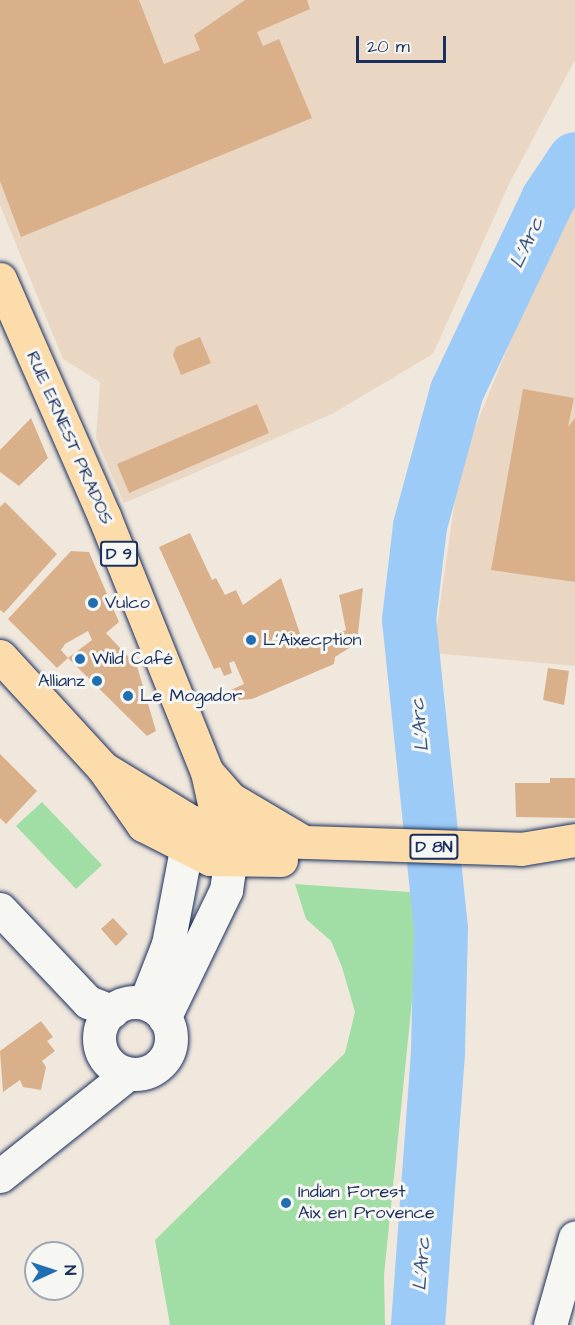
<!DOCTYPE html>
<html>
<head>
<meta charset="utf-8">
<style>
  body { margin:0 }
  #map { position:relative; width:575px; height:1325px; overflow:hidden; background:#f0e8dd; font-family:"Architects Daughter",sans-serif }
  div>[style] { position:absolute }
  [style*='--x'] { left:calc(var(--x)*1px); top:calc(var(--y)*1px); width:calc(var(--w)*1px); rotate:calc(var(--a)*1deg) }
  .built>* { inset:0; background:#e9d7c4 }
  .green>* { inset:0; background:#a1dea5 }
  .river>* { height:54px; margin:-27px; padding:0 27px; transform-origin:27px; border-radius:27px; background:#9ccbf7 }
  .building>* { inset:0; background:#dab08b }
  .roads { filter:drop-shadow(0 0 2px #1b2f5e) drop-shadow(0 0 2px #1b2f5e) }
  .street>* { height:33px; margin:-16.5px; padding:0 16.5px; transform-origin:16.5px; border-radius:16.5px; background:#f6f6f2 }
  .secondary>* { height:33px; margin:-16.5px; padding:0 16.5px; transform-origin:16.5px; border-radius:16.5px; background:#f6f6f2 }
  .secondary>.ring { margin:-16.5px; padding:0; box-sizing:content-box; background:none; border:33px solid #f6f6f2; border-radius:50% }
  .primary>* { height:33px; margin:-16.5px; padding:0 16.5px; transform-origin:16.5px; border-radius:16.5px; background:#fddcac }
  .dots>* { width:16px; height:16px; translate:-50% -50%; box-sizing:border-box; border:3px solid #f6f6f2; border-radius:50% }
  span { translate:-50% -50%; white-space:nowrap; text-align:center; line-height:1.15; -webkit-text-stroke:6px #f6f6f2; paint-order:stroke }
  .shield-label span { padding:2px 4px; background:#f6f6f2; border:2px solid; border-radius:4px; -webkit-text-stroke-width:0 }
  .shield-label { font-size:16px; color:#1b2f5e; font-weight:700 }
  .street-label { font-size:18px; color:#1b2f5e }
  .poi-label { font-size:18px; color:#1b2f5e }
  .left { translate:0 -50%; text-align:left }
  .right { translate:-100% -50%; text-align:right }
  .water-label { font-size:20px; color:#3b5684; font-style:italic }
  .north { position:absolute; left:24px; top:1241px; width:60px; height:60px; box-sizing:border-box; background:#f6f6f2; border:2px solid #9ea6b7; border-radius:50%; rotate:87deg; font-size:16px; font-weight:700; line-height:24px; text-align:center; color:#1b2f5e }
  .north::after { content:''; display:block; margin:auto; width:21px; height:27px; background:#1f6fb2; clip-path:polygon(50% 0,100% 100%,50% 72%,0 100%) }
  .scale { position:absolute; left:356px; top:36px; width:90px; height:27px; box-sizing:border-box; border:3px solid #1b2f5e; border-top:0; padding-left:8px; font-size:18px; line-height:21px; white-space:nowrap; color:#1b2f5e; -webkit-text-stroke:4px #f6f6f2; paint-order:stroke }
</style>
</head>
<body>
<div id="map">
  <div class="built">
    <i style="clip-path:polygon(0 0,575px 0,575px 60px,509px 184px,433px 354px,332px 414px,124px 503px,96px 438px,100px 382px,63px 359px,0 205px)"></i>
    <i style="clip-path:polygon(575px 198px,575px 666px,433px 653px,460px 464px,561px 218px)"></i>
  </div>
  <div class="green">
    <i style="clip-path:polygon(42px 802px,102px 865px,76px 889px,16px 826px)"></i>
    <i style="clip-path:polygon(295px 884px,423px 893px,384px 1275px,385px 1325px,170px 1325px,155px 1240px,345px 1053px,355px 1012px,342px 967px,331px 941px,306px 919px)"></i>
  </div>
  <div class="river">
    <i style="--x:418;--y:1325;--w:275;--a:-85.8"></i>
    <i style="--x:438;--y:1051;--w:122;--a:-88.6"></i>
    <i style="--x:441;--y:929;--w:311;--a:-95.9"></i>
    <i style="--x:409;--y:620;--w:95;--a:-83.3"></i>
    <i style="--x:420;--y:526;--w:140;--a:-74.7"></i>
    <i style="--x:457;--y:391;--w:212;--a:-64.6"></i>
    <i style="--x:548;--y:199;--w:48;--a:-56"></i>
  </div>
  <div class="building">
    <i style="clip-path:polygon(0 0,139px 0,164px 64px,200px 50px,194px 35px,245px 0,307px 0,310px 9px,257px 32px,263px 46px,279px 39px,312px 118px,21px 237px,0 181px)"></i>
    <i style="clip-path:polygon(200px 337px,211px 363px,181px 375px,173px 355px,176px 347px)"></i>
    <i style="clip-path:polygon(523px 389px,574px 398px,568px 427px,575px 418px,575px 582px,491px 570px)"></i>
    <i style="clip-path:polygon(257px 404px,269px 433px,129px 493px,117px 464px)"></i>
    <i style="clip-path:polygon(31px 418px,48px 458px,19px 486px,0 472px,0 450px)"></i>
    <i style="clip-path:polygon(5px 502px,57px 554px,4px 613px,0 610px,0 507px)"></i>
    <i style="clip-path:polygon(190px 533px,212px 580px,216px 578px,225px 595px,236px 590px,243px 605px,281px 578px,305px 648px,346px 630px,339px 595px,363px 588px,357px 643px,335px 657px,334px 664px,252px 699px,239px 700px,231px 690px,244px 684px,234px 661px,229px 663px,232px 673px,224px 676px,220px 667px,214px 669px,159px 547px)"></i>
    <i style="clip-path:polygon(71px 551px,89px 552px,119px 622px,106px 633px,137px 666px,156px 731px,147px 736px,68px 658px,92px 640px,88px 631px,65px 644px,61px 650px,68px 658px,57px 668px,8px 619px)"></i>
    <i style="clip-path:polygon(548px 668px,569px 671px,564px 705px,543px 700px)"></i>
    <i style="clip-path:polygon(0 754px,37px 791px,6px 824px,0 818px)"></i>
    <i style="clip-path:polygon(550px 778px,575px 778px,575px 818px,516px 817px,515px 783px,550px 783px)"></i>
    <i style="clip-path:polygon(113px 918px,128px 934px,116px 946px,101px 929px)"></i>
    <i style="clip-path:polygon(41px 1021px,53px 1037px,47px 1041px,55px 1051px,42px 1061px,46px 1067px,41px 1090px,23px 1087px,20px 1080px,3px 1092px,0 1051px)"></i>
  </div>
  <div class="roads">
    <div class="street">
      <i style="--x:0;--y:909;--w:128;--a:46.6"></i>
      <i style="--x:88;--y:1002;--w:26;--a:21"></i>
    </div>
    <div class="secondary">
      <i class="ring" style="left:99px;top:1002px;width:39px;height:39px"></i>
      <i style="--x:145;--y:1003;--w:63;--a:-68.7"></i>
      <i style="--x:168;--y:944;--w:96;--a:-79.2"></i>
      <i style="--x:186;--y:850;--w:19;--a:-39"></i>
      <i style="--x:201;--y:838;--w:20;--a:-9"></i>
      <i style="--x:221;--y:835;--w:28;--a:72"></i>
      <i style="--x:230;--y:862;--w:28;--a:98"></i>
      <i style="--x:226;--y:890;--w:142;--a:115.8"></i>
      <i style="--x:0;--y:1176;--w:164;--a:-38.6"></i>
      <i style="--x:550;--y:1325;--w:91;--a:-74.1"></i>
    </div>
    <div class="primary">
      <i style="--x:0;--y:279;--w:259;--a:66.3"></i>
      <i style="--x:104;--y:516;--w:276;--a:68.1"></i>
      <i style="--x:207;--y:772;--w:65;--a:77.5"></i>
      <i style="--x:0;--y:656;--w:152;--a:47.4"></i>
      <i style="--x:103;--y:768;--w:70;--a:54.9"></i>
      <i style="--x:143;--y:825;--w:75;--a:26.9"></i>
      <i style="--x:210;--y:859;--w:71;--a:0.8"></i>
      <i style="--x:103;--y:768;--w:102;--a:31.3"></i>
      <i style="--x:190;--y:821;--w:55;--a:20.1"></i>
      <i style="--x:242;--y:840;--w:279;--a:1.8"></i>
      <i style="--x:521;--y:849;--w:55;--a:-9.5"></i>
      <i style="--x:208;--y:773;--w:35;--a:49"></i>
      <i style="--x:231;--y:799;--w:79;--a:30.5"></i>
    </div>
  </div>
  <div class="dots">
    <i style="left:93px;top:603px;background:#1f6fb2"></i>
    <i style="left:251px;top:640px;background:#1f6fb2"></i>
    <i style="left:80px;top:659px;background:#1f6fb2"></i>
    <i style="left:97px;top:681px;background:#1f6fb2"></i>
    <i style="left:128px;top:696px;background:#1f6fb2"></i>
    <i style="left:286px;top:1203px;background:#1f6fb2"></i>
  </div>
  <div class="shield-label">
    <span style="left:119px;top:554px">D 9</span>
    <span style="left:434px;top:847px">D 8N</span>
  </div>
  <div class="street-label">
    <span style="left:69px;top:438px;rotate:66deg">RUE ERNEST PRADOS</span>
  </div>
  <div class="poi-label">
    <span class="left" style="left:105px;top:603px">Vulco</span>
    <span class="left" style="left:263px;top:640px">L'Aixecption</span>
    <span class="left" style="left:92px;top:659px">Wild Café</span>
    <span class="right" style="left:85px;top:681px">Allianz</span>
    <span class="left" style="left:140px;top:696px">Le Mogador</span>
    <span class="left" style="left:298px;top:1203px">Indian Forest<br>Aix en Provence</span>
  </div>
  <div class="water-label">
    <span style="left:527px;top:243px;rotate:-65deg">L'Arc</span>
    <span style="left:420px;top:725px;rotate:-96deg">L'Arc</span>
    <span style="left:422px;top:1264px;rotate:-86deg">L'Arc</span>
  </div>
  <div class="north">N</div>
  <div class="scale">20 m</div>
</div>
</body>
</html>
